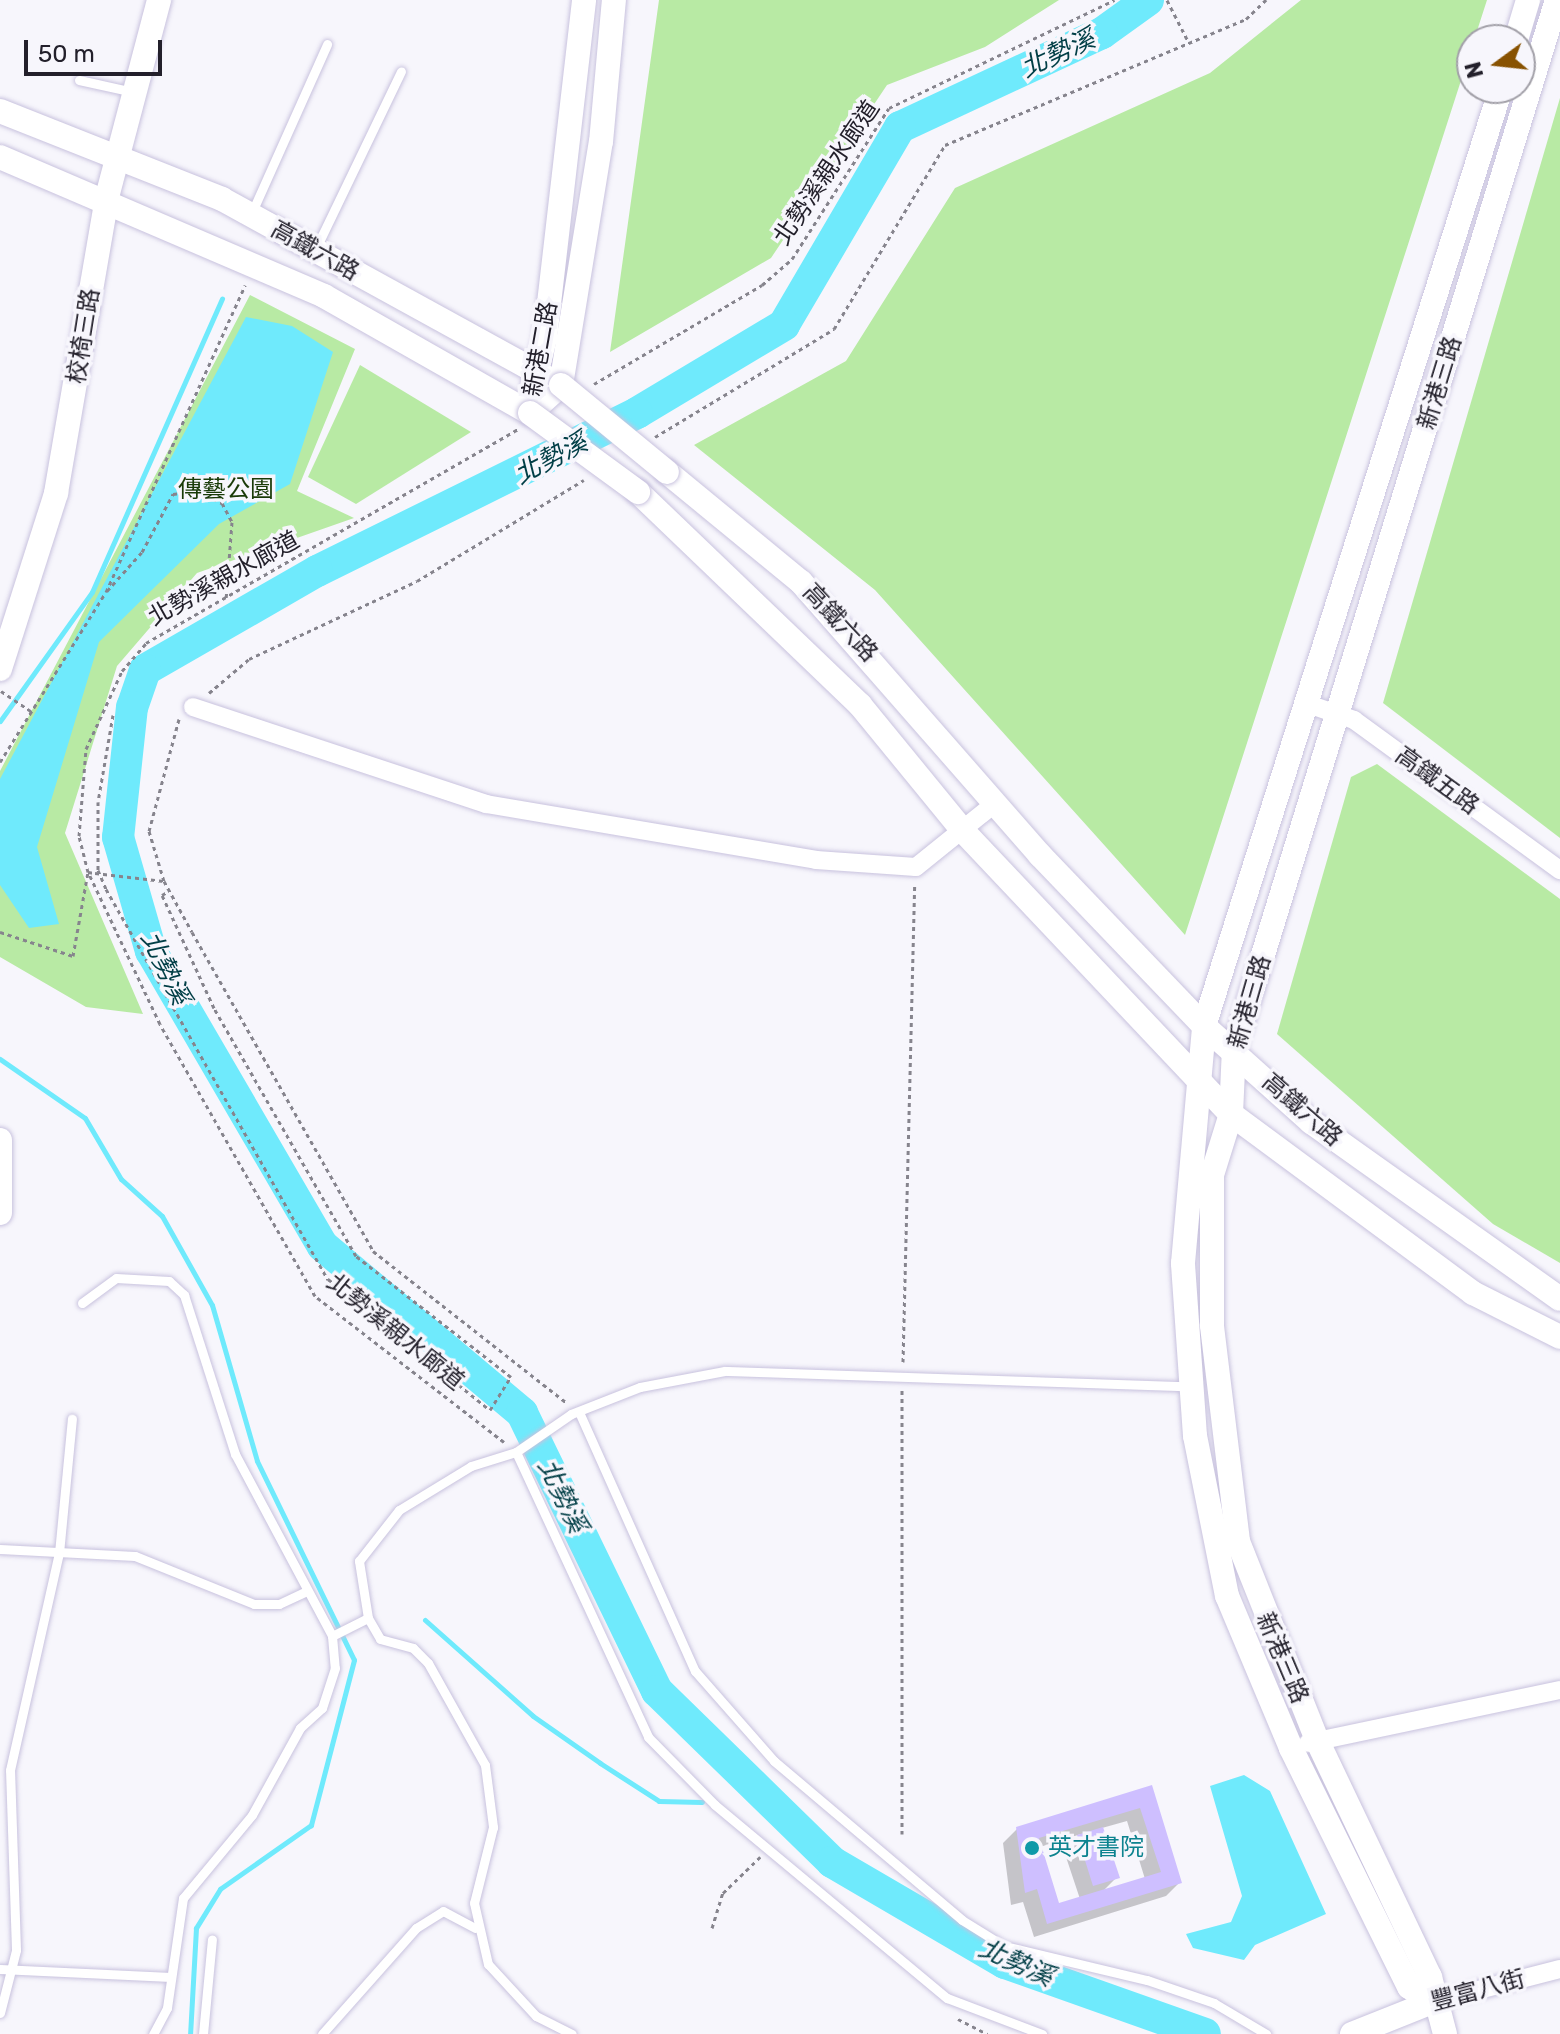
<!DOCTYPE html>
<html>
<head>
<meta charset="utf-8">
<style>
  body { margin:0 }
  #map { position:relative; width:1560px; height:2034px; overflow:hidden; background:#f7f6fc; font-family:Rubik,"Noto Sans TC",sans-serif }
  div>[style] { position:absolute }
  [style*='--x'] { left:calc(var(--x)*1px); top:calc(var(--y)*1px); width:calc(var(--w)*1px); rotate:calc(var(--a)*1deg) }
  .green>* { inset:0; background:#b8eaa4 }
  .water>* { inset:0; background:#6feafc }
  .shadow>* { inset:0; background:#0003 }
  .stream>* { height:5px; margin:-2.5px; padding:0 2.5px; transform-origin:2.5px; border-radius:2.5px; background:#6feafc }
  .river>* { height:32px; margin:-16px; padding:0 16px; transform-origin:16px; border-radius:16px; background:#6feafc }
  .building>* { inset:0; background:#cebfff }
  .path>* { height:3px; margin-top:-1.5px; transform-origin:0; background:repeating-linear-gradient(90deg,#86848d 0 4px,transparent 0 8px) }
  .roads { filter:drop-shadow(0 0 2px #c8c2de) drop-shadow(0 0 2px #c8c2de) }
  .lane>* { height:9px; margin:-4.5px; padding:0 4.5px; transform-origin:4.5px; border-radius:4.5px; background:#fff }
  .street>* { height:18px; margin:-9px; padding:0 9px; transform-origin:9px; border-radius:9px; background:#fff }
  .secondary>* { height:24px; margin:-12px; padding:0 12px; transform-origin:12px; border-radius:12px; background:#fff }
  .path-bridge>* { height:3px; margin-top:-1.5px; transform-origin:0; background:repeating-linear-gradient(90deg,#86848d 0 4px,transparent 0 8px) }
  .bridges { filter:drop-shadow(0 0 2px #c8c2de) drop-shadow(0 0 2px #c8c2de) }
  .secondary-bridge>* { height:24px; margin:-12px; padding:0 12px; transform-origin:12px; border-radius:12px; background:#fff }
  .dots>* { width:22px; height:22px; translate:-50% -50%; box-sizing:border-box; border:4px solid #f7f6fc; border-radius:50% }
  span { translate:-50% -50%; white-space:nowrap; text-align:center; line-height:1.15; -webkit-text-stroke:7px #f7f6fc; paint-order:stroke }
  .street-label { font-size:24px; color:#23202b }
  .park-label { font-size:24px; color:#1a3b08 }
  .culture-label { font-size:24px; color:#0d838f }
  .left { translate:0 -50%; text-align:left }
  .water-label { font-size:26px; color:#013e46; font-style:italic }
  .north { position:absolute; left:1456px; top:24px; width:80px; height:80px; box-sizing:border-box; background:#f7f6fc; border:2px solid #a2a0a8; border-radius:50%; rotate:255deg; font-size:22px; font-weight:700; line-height:32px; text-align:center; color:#23202b }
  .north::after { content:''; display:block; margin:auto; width:28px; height:36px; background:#885201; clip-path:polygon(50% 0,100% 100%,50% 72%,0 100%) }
  .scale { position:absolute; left:24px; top:40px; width:138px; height:36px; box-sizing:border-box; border:4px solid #23202b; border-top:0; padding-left:10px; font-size:24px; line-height:28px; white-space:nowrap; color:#23202b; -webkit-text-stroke:6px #f7f6fc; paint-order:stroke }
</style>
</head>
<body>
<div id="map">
  <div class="green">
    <i style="clip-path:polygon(659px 0,1059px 0,985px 47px,887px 85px,771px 258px,610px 352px)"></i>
    <i style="clip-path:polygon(1301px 0,1487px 0,1185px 935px,875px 590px,694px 445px,846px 361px,955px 188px,1210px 73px)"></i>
    <i style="clip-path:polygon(1560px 98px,1560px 838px,1383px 703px)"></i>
    <i style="clip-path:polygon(250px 295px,355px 349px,297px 491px,354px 518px,197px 573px,117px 666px,65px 833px,143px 1014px,86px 1007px,0 957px,0 771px)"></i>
    <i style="clip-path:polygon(360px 365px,471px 432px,356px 504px,308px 477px)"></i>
    <i style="clip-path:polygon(1377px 764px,1560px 899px,1560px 1263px,1493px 1224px,1277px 1034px,1351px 777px)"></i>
  </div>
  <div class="water">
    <i style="clip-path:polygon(246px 317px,292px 326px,333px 352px,290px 484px,219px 524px,99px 642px,37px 847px,59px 924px,29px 928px,0 885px,0 779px)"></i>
    <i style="clip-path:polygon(1244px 1775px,1270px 1791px,1326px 1914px,1255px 1945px,1244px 1960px,1193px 1948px,1186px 1934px,1231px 1922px,1242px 1896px,1210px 1786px)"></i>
  </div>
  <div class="shadow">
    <i style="clip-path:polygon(evenodd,1151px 1788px,1180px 1882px,1166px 1896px,1034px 1937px,1023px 1902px,1011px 1905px,1003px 1843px,1017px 1829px,1151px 1788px,1127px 1821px,1145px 1879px,1102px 1892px,1117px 1877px,1102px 1828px,1127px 1821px,1151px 1788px,1081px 1834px,1064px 1851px,1080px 1899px,1058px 1906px,1040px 1847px,1081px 1834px)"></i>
  </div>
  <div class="stream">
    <i style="--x:0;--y:721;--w:158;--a:-54.5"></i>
    <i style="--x:92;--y:592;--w:321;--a:-66.1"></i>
    <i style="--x:0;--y:1059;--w:103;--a:34.8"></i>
    <i style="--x:85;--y:1118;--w:71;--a:59.5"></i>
    <i style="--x:121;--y:1179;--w:55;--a:42.1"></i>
    <i style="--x:162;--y:1216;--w:102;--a:60.7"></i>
    <i style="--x:212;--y:1305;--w:162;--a:73.9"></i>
    <i style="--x:257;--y:1461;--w:221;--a:64"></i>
    <i style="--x:354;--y:1660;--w:171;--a:104.6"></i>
    <i style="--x:311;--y:1825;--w:111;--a:144.9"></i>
    <i style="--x:220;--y:1889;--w:46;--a:121.6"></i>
    <i style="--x:196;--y:1928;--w:106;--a:93.2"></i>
    <i style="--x:425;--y:1620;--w:144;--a:41.6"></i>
    <i style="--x:533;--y:1716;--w:82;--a:35"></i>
    <i style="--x:600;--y:1763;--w:70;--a:32.8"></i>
    <i style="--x:659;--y:1801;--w:43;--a:1.3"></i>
  </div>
  <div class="river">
    <i style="--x:1148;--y:0;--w:57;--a:144.3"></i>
    <i style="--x:1102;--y:33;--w:223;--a:155"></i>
    <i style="--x:900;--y:127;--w:229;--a:120.4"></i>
    <i style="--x:784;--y:325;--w:171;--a:149.1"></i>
    <i style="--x:637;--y:413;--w:357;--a:153.7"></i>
    <i style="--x:317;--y:571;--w:198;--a:150.1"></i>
    <i style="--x:145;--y:670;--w:39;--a:109"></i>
    <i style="--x:132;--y:707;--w:131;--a:96.1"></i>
    <i style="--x:118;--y:837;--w:119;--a:73.9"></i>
    <i style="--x:151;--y:951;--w:341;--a:59.8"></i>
    <i style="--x:323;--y:1246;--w:260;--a:40"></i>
    <i style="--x:522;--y:1413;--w:309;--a:64.1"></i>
    <i style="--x:657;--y:1691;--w:245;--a:44.3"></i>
    <i style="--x:832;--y:1862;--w:200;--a:30.3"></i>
    <i style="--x:1005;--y:1963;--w:212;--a:19.5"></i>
  </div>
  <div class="building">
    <i style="clip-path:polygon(evenodd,1152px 1785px,1182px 1883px,1047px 1924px,1037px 1889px,1025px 1893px,1016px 1827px,1152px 1785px,1140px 1808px,1161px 1872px,1059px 1903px,1039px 1838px,1140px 1808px)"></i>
    <i style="clip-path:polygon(1103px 1827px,1120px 1878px,1093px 1886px,1077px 1835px)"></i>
  </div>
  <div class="path">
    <i style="--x:1167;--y:0;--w:48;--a:62.9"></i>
    <i style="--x:594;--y:384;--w:195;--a:-30.5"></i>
    <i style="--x:762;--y:285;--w:40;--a:-41"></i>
    <i style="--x:792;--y:259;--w:179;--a:-57.3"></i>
    <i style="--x:889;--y:108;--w:250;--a:-25.6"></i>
    <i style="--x:655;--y:437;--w:209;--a:-31.1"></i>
    <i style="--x:834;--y:329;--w:215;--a:-58.9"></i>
    <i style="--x:945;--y:145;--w:326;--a:-22.7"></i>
    <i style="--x:1246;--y:19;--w:28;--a:-44"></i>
    <i style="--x:107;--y:591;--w:52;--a:-48.1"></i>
    <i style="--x:142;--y:552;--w:66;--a:-61.9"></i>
    <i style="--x:173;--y:494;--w:26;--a:-7"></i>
    <i style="--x:199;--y:491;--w:26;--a:28"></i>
    <i style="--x:222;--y:503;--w:21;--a:62"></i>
    <i style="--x:232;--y:522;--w:78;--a:94.4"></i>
    <i style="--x:1;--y:691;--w:36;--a:34"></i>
    <i style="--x:209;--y:693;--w:52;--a:-40.4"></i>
    <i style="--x:249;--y:659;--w:185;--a:-24.9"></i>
    <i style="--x:417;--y:581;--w:195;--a:-31.2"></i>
    <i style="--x:113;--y:715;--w:88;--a:99.8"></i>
    <i style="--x:98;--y:802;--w:68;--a:90"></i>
    <i style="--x:98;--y:870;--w:21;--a:67"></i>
    <i style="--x:106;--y:889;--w:449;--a:60.4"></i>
    <i style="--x:328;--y:1279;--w:208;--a:39"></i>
    <i style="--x:490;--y:1410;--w:39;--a:-58"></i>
    <i style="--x:511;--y:1377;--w:197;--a:-142"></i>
    <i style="--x:356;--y:1256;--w:286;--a:-119.8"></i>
    <i style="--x:214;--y:1008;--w:124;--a:-114.7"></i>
    <i style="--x:162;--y:895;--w:8;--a:-30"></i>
    <i style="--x:179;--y:719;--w:116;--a:105"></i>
    <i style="--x:149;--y:831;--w:52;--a:73.3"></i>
    <i style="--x:164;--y:881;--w:58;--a:61.2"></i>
    <i style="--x:192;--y:932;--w:367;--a:60.4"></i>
    <i style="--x:373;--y:1251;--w:246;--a:38.1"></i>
    <i style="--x:0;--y:762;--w:200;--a:-58.1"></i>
    <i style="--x:106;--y:592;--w:337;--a:-65.6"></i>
    <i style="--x:0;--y:932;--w:77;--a:18.2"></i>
    <i style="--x:73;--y:956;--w:85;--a:-79.9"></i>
    <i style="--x:88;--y:872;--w:7;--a:8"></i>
    <i style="--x:903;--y:1362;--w:476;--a:-88.6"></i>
    <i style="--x:504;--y:1442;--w:239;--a:-142.3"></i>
    <i style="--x:315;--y:1296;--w:313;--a:-119.7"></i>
    <i style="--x:160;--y:1024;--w:168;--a:-115.3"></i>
    <i style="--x:88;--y:872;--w:37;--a:-104"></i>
    <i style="--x:79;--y:836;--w:87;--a:-85.4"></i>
    <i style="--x:86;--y:749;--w:86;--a:-65.2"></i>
    <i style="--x:122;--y:671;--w:37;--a:-49"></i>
    <i style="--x:146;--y:643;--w:429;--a:-29.9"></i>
    <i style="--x:902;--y:1834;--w:444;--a:-90"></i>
    <i style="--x:712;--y:1928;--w:37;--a:-73"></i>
    <i style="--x:723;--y:1893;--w:52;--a:-44.2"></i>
    <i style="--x:958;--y:2019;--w:33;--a:27"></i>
  </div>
  <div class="roads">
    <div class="lane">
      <i style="--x:79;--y:80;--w:55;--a:12.5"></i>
      <i style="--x:252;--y:212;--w:184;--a:-65.9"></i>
      <i style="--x:316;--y:248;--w:196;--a:-64.3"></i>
      <i style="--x:82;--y:1303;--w:42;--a:-36.3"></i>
      <i style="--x:116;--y:1278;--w:53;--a:3.2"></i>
      <i style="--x:169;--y:1281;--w:21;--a:43"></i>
      <i style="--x:184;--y:1295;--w:167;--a:72.2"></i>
      <i style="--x:235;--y:1454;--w:206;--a:61.9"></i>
      <i style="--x:332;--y:1636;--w:32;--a:85"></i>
      <i style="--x:335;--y:1668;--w:42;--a:108"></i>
      <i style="--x:322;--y:1708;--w:30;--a:138"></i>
      <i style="--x:300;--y:1728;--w:99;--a:118.9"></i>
      <i style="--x:252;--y:1815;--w:108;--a:129.7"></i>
      <i style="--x:183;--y:1898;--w:111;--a:98.3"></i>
      <i style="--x:167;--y:2008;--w:30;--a:118"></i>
      <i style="--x:579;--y:1412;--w:284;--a:65.9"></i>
      <i style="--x:695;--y:1671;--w:120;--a:48.7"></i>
      <i style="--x:774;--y:1761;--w:246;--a:40.2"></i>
      <i style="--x:962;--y:1920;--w:49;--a:31.8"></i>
      <i style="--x:1004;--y:1946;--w:147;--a:13.4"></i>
      <i style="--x:1147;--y:1980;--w:71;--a:18.9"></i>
      <i style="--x:1214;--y:2003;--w:61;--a:30.8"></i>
      <i style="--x:516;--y:1452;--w:314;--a:65.1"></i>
      <i style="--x:648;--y:1737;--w:95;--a:45.4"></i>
      <i style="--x:715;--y:1805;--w:302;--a:39.8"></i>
      <i style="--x:947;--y:1998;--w:102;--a:20.8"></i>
      <i style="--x:0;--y:1549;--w:135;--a:3"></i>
      <i style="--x:135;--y:1556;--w:128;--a:22"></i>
      <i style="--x:254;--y:1604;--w:25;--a:0"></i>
      <i style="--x:279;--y:1604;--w:31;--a:-25"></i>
      <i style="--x:368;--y:1618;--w:24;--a:60"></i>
      <i style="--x:380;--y:1639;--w:34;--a:15"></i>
      <i style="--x:413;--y:1648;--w:21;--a:45"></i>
      <i style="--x:428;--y:1663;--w:117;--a:60.8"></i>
      <i style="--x:485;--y:1765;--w:63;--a:82.6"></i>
      <i style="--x:493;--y:1827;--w:78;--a:104"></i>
      <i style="--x:474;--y:1903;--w:63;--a:77.1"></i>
      <i style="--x:488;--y:1964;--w:71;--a:47.3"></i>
      <i style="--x:536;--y:2016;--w:40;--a:26.6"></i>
      <i style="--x:332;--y:1636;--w:40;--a:-26.6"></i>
      <i style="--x:368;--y:1618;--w:58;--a:-99"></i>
      <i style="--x:359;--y:1561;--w:65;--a:-51.9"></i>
      <i style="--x:399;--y:1510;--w:84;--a:-31.4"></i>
      <i style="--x:471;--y:1466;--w:47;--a:-17.3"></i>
      <i style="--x:516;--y:1452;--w:67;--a:-34.6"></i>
      <i style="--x:571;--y:1414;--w:74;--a:-21.4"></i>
      <i style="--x:640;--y:1387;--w:86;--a:-10.7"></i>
      <i style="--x:725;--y:1371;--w:463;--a:1.9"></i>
      <i style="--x:0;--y:1969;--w:171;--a:2.7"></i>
      <i style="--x:0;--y:2013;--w:65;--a:-75.7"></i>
      <i style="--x:16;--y:1950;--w:180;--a:-91.9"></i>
      <i style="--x:10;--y:1770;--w:222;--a:-77.3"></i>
      <i style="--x:59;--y:1553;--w:135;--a:-84.5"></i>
      <i style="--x:203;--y:2034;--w:95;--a:-84.6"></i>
      <i style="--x:322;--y:2034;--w:142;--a:-48.4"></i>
      <i style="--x:416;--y:1928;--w:32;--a:-32"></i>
      <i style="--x:443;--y:1911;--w:36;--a:28"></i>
    </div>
    <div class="street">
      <i style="--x:1308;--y:704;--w:49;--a:19.2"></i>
      <i style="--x:1354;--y:720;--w:255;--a:36.1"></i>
      <i style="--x:193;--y:707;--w:309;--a:18.3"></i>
      <i style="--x:486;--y:804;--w:335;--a:9.6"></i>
      <i style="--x:816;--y:860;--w:100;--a:4"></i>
      <i style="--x:916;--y:867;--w:100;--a:-38.9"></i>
      <i style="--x:1308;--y:1743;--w:258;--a:-11.9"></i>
      <i style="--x:1432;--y:2002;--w:132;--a:-14.5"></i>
    </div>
    <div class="secondary">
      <i style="--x:1516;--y:40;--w:42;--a:-73.3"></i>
      <i style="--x:0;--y:111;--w:239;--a:21.6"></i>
      <i style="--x:222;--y:199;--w:387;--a:28.8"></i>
      <i style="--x:0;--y:157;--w:353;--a:23.2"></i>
      <i style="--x:324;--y:296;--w:237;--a:29.6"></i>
      <i style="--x:533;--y:387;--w:50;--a:-76.2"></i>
      <i style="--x:545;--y:338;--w:340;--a:-83.4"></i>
      <i style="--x:530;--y:413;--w:42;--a:-42.1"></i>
      <i style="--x:561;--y:385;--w:246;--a:-80.7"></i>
      <i style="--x:601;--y:142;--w:143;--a:-84.8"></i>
      <i style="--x:667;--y:472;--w:173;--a:39.4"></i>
      <i style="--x:801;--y:582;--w:363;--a:48.8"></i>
      <i style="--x:1040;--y:855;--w:237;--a:46.2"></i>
      <i style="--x:1204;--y:1026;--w:144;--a:41.9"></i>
      <i style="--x:1311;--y:1122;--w:305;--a:35.4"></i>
      <i style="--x:638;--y:492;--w:308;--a:43.8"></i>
      <i style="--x:860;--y:705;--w:164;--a:50.7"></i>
      <i style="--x:964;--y:832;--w:388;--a:46.6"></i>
      <i style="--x:1231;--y:1114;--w:301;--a:36.5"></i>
      <i style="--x:1473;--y:1293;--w:97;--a:26.8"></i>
      <i style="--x:0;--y:669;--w:185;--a:-72.3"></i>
      <i style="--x:56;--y:493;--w:300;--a:-80.2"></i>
      <i style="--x:107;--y:197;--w:204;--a:-75.2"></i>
      <i style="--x:0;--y:1140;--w:73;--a:90"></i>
      <i style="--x:1432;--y:2002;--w:27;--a:-147"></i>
      <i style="--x:1409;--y:1987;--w:267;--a:-116.3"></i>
      <i style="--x:1291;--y:1748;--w:165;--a:-112.8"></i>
      <i style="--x:1227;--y:1596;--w:163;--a:-101.3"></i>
      <i style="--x:1195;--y:1436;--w:173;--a:-94"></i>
      <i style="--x:1183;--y:1263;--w:238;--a:-84.9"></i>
      <i style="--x:1204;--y:1026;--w:984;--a:-72.43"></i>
      <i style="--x:1352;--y:2034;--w:86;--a:-21.8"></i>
      <i style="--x:1445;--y:2034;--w:59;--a:-104.7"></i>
      <i style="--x:1430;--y:1977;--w:263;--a:-115.5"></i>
      <i style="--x:1317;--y:1740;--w:214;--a:-111.7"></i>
      <i style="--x:1238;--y:1541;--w:218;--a:-96.9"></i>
      <i style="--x:1212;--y:1325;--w:150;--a:-90"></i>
      <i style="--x:1212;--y:1175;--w:64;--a:-72.7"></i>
      <i style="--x:1231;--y:1114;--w:65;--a:-87.4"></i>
      <i style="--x:1234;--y:1049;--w:1098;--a:-72.89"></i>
    </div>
  </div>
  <div class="path-bridge">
    <i style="--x:95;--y:873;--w:69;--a:6.6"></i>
  </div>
  <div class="bridges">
    <div class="secondary-bridge">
      <i style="--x:561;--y:385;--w:137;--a:39.4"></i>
      <i style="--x:530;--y:413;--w:134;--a:36.2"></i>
    </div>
  </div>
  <div class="dots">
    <i style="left:1032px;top:1848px;background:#0f9aa8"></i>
  </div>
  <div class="street-label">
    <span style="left:827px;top:173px;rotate:-56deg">北勢溪親水廊道</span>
    <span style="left:315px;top:251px;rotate:29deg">高鐵六路</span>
    <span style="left:84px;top:336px;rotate:-81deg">校椅三路</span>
    <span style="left:541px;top:349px;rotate:-80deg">新港二路</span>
    <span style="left:1440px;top:383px;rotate:-73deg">新港三路</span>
    <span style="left:224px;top:579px;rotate:-29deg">北勢溪親水廊道</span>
    <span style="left:840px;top:623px;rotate:47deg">高鐵六路</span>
    <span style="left:1437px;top:781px;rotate:36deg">高鐵五路</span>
    <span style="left:1250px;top:1002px;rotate:-74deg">新港三路</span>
    <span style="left:1302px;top:1110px;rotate:41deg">高鐵六路</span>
    <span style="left:395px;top:1332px;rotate:39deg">北勢溪親水廊道</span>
    <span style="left:1282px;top:1658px;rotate:67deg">新港三路</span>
    <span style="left:1478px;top:1991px;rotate:-15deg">豐富八街</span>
  </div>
  <div class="park-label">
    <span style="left:226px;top:490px">傳藝公園</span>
  </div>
  <div class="culture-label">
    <span class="left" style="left:1048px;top:1848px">英才書院</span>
  </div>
  <div class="water-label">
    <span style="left:1058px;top:54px;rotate:-25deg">北勢溪</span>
    <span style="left:551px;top:459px;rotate:-28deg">北勢溪</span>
    <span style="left:165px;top:968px;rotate:64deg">北勢溪</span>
    <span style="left:562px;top:1496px;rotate:64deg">北勢溪</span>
    <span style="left:1016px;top:1963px;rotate:24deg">北勢溪</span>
  </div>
  <div class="north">N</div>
  <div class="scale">50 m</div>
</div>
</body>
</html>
